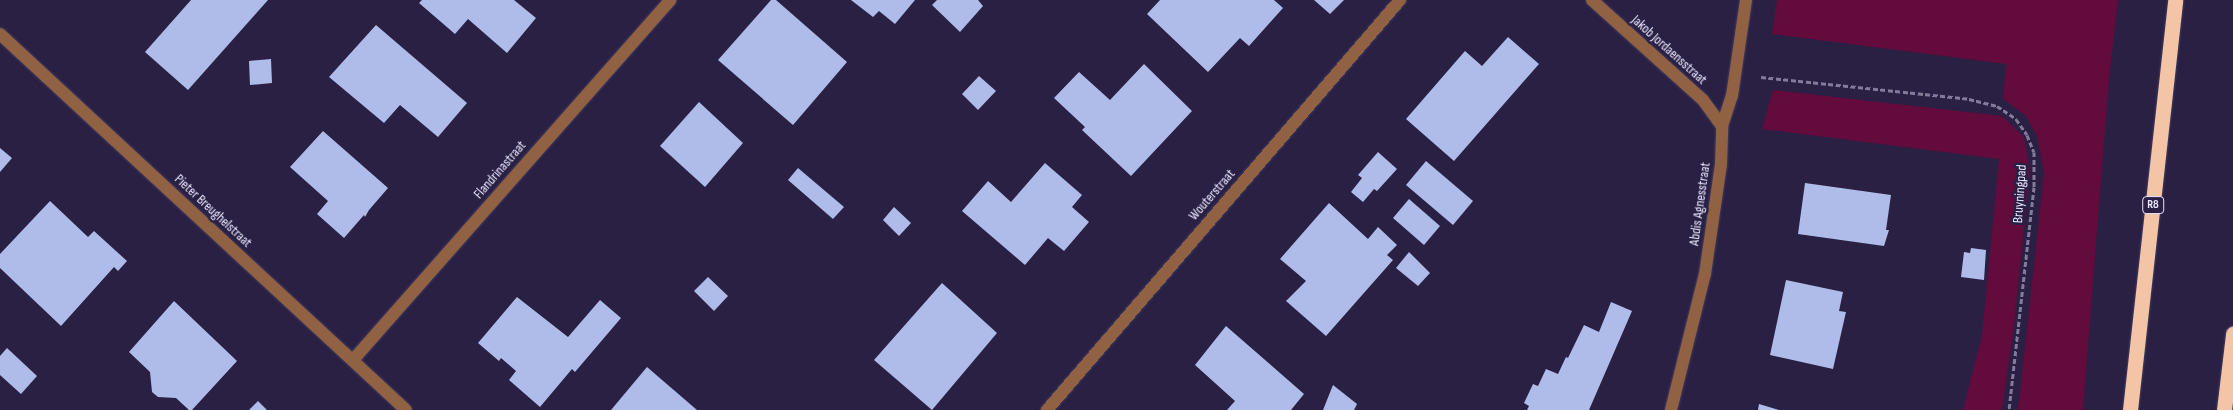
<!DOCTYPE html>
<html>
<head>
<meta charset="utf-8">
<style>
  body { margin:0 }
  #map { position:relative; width:2233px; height:410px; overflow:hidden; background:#292044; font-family:"Sofia Sans Condensed",sans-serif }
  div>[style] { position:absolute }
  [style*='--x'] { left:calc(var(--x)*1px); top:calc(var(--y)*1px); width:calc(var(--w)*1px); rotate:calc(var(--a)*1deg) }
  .green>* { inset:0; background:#620b3c }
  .building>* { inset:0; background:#afbcea }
  .path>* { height:3px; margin-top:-1.5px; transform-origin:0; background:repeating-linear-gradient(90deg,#827c9a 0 5px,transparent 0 7.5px) }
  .roads { filter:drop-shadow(0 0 1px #443c5e) drop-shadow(0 0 1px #443c5e) }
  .minor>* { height:12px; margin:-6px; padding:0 6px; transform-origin:6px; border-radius:6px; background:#906142 }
  .motorway>* { height:15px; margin:-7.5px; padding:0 7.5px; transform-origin:7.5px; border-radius:7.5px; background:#f4c4a7 }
  span { translate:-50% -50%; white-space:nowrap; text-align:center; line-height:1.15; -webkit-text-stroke:5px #292044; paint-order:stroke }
  .shield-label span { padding:1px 4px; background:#292044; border:1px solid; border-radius:4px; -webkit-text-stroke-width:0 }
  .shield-label { font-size:12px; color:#ebe7ff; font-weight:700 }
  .street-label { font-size:14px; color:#ebe7ff }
</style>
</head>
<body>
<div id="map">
  <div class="green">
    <i style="clip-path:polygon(1777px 0,2118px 0,2109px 78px,2083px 410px,2018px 410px,2044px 173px,2037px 136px,2025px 115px,2003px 99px,2006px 64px,1772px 34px)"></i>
    <i style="clip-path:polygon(1773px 90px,2002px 116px,2024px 137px,2030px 171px,2013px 334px,2002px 410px,1963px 410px,1982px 335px,1999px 159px,1762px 129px)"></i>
  </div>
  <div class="building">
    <i style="clip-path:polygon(191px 0,268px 0,188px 90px,145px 52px)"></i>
    <i style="clip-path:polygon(422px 0,514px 0,536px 18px,507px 53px,468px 19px,455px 34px,419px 3px)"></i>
    <i style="clip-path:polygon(771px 0,776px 0,847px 62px,793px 125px,718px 60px)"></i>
    <i style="clip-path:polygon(851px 0,915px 0,895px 24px,879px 11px,873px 17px)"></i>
    <i style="clip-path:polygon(937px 0,978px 0,983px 6px,960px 32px,932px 5px)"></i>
    <i style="clip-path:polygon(1160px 0,1274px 0,1283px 8px,1249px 46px,1240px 38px,1208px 72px,1147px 14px)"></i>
    <i style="clip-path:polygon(1314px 0,1344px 0,1330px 14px)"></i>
    <i style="clip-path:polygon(376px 25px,467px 103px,438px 137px,400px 105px,384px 123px,329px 77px)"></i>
    <i style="clip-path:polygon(1508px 37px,1539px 64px,1454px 161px,1406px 119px,1465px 51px,1482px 66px)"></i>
    <i style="clip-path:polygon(271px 59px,272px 83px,250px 85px,249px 61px)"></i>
    <i style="clip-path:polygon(1144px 64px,1192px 111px,1131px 176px,1082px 130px,1085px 127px,1054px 98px,1079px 72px,1110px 100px)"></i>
    <i style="clip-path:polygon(979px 76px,996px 91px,978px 110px,962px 94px)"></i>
    <i style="clip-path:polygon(699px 102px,743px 143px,705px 187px,660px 146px)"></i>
    <i style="clip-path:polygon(323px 131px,388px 188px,369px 210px,365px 217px,364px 215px,344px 238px,317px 214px,328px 201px,290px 167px)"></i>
    <i style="clip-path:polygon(0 148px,12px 158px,0 172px)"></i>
    <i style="clip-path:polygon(1378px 152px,1397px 169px,1377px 191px,1374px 189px,1363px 202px,1351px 192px,1362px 178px,1358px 175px)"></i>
    <i style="clip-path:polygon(1426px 161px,1473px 201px,1453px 225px,1406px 185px)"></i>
    <i style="clip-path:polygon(1045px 163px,1082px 195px,1072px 207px,1089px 222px,1064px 251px,1048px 238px,1025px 265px,962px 211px,988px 181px,1011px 202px)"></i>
    <i style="clip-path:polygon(798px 168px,844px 207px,833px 219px,788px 180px)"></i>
    <i style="clip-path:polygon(1805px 183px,1891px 195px,1886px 230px,1889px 230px,1884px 246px,1798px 234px)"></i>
    <i style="clip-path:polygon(1409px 199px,1440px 226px,1424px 245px,1393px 218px)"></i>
    <i style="clip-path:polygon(50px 201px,88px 237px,94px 231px,127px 261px,118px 271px,114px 267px,61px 326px,0 268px,0 254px)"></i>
    <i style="clip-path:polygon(1329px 203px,1368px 239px,1378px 227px,1397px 245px,1387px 255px,1393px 260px,1326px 336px,1286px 301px,1306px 281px,1280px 259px)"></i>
    <i style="clip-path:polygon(894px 207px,911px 223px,899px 236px,883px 220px)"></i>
    <i style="clip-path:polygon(1971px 248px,1986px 250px,1984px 280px,1961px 277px,1964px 252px,1970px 253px)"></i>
    <i style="clip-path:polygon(1409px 252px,1430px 273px,1418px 286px,1396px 268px)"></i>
    <i style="clip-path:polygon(708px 277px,728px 296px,714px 311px,694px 291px)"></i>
    <i style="clip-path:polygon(1786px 280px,1843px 292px,1839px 311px,1846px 312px,1833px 369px,1770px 355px)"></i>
    <i style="clip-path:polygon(942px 283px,997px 333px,932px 410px,874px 360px)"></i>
    <i style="clip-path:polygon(517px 297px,568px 337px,600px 300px,621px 318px,575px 372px,572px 369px,540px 407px,509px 380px,516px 371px,501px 358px,499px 361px,478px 343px)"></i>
    <i style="clip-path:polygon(174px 301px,237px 361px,192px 410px,189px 410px,176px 398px,158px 397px,152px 392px,150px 372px,129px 352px)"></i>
    <i style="clip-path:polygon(1611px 302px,1632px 311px,1589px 410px,1527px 410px,1529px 406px,1524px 403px,1533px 384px,1538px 386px,1546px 369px,1558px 374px,1566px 357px,1568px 358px,1584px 325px,1599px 332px)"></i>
    <i style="clip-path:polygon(1226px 326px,1304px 394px,1291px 410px,1227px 410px,1235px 401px,1195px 365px)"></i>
    <i style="clip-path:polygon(7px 348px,37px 376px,21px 394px,0 375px,0 356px)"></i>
    <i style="clip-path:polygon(647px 367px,697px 410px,611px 410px)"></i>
    <i style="clip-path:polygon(1333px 385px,1357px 404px,1354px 410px,1323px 410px)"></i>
    <i style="clip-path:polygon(258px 401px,267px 410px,249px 410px)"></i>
    <i style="clip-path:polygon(1759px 404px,1779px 410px,1758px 410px)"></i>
  </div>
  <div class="path">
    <i style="--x:1761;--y:77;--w:209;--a:6"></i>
    <i style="--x:1969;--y:99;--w:29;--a:14"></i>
    <i style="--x:1997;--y:106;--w:23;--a:34"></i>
    <i style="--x:2016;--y:119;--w:19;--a:55"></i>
    <i style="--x:2027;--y:135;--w:18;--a:68"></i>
    <i style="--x:2034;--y:152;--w:35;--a:90"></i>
    <i style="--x:2034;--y:187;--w:224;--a:96.4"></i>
  </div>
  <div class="roads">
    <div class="minor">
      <i style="--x:1592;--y:0;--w:149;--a:42"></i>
      <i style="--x:1703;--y:100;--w:32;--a:54"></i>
      <i style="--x:0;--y:34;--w:553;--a:42.8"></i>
      <i style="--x:353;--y:360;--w:480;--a:-48.6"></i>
      <i style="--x:1047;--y:410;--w:541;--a:-49.27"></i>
      <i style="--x:1671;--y:410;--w:140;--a:-76"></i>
      <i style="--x:1705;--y:274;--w:111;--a:-81.7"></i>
      <i style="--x:1721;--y:164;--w:38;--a:-88"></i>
      <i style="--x:1722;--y:126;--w:32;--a:-72"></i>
      <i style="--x:1732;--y:96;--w:97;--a:-81.7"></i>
    </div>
    <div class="motorway">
      <i style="--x:2130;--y:410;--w:412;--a:-83.7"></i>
      <i style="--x:2224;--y:410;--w:77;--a:-83.2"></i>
    </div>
  </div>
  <div class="shield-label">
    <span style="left:2153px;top:205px">R8</span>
  </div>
  <div class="street-label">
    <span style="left:1669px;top:50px;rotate:42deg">Jakob Jordaensstraat</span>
    <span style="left:500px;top:170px;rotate:-49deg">Flandrinastraat</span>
    <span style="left:2020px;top:194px;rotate:-86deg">Bruyningpad</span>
    <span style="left:1212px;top:195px;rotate:-49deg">Wouterstraat</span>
    <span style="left:1700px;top:204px;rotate:-82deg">Abdis Agnesstraat</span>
    <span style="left:213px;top:211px;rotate:43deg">Pieter Breughelstraat</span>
  </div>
</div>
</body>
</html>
